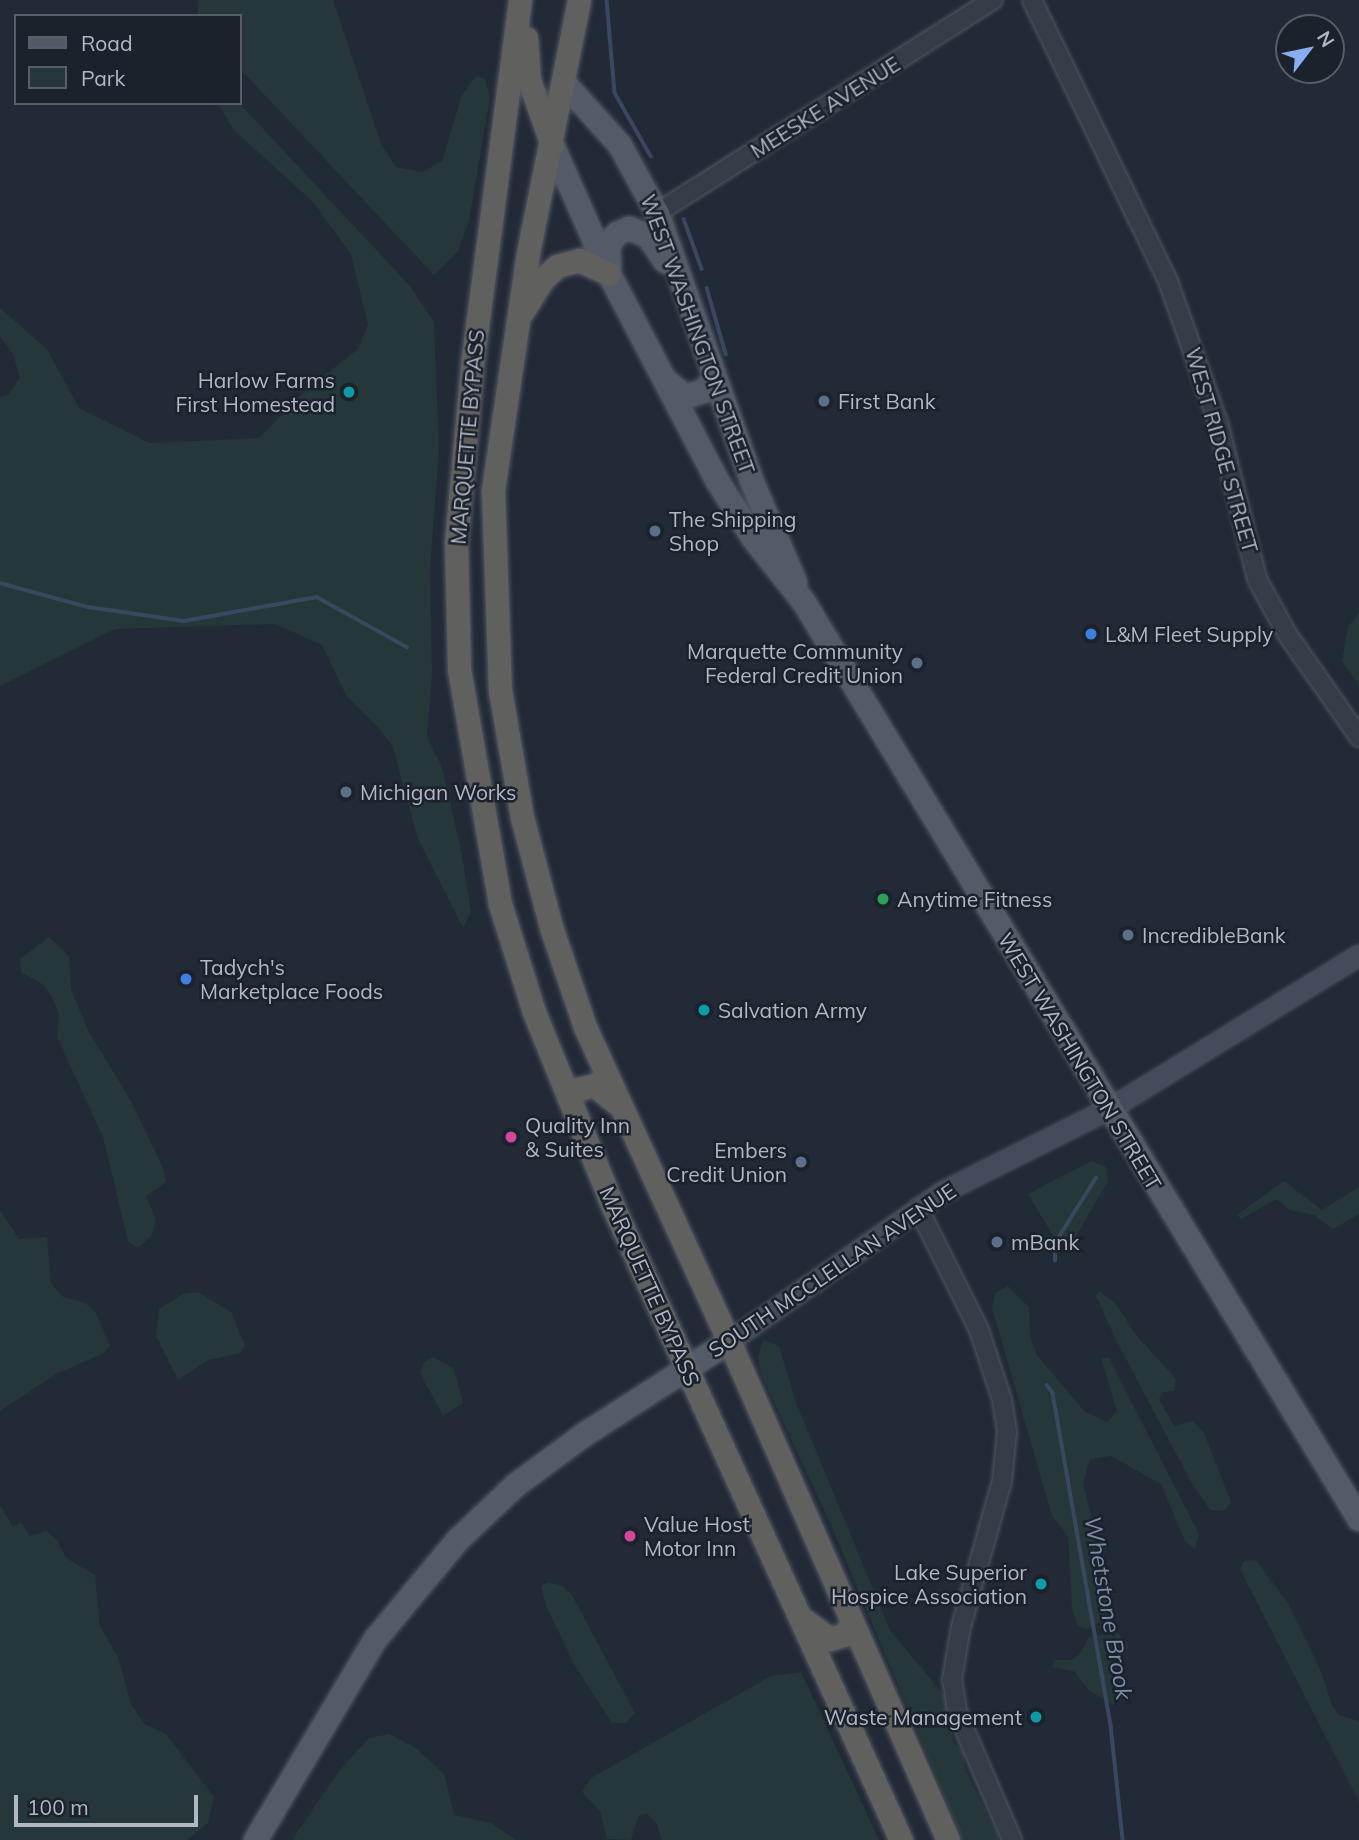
<!DOCTYPE html>
<html>
<head>
<meta charset="utf-8">
<style>
  body { margin:0 }
  #map { position:relative; width:1359px; height:1840px; overflow:hidden; background:#222a37; font-family:Mulish,sans-serif }
  div>[style] { position:absolute }
  [style*='--x'] { left:calc(var(--x)*1px); top:calc(var(--y)*1px); width:calc(var(--w)*1px); rotate:calc(var(--a)*1deg) }
  .green>* { inset:0; background:#253739 }
  .stream>* { height:3.5px; margin:-1.75px; padding:0 1.75px; transform-origin:1.75px; border-radius:1.75px; background:#394760 }
  .roads { filter:drop-shadow(0 0 2px #515763) drop-shadow(0 0 2px #515763) }
  .tertiary>* { height:18px; margin:-9px; padding:0 9px; transform-origin:9px; border-radius:9px; background:#363c48 }
  .secondary>* { height:19px; margin:-9.5px; padding:0 9.5px; transform-origin:9.5px; border-radius:9.5px; background:#444c5b }
  .primary>* { height:23px; margin:-11.5px; padding:0 11.5px; transform-origin:11.5px; border-radius:11.5px; background:#545b68 }
  .trunk>* { height:23px; margin:-11.5px; padding:0 11.5px; transform-origin:11.5px; border-radius:11.5px; background:#60605e }
  .dots>* { width:19px; height:19px; translate:-50% -50%; box-sizing:border-box; border:4px solid #1b222c; border-radius:50% }
  span { translate:-50% -50%; white-space:nowrap; text-align:center; line-height:1.15; -webkit-text-stroke:5px #1b222c; paint-order:stroke }
  .street-label { font-size:21px; color:#b1b7c4 }
  .poi-label { font-size:21px; color:#b1b7c4 }
  .right { translate:-100% -50%; text-align:right }
  .left { translate:0 -50%; text-align:left }
  .water-label { font-size:23px; color:#7b8daa; font-style:italic }
  .legend { position:absolute; left:14px; top:14px; width:228px; height:91px; box-sizing:border-box; background:#1b222c; border:2px solid #575e69; margin:0; padding:9px 12px; list-style:none; font-size:21px; color:#b1b7c4 }
  .legend li { display:flex; align-items:center; gap:14px; height:35px }
  .legend b { width:35px; border:2px solid #575e69 }
  .north { position:absolute; left:1275px; top:14px; width:70px; height:70px; box-sizing:border-box; background:#1b222c; border:2px solid #575e69; border-radius:50%; rotate:58deg; font-size:19px; font-weight:700; line-height:28px; text-align:center; color:#b1b7c4 }
  .north::after { content:''; display:block; margin:auto; width:24px; height:32px; background:#89adf0; clip-path:polygon(50% 0,100% 100%,50% 72%,0 100%) }
  .scale { position:absolute; left:14px; top:1795px; width:184px; height:32px; box-sizing:border-box; border:4px solid #b1b7c4; border-top:0; padding-left:9px; font-size:21px; line-height:24px; white-space:nowrap; color:#b1b7c4; -webkit-text-stroke:5px #1b222c; paint-order:stroke }
</style>
</head>
<body>
<div id="map">
  <div class="green">
    <i style="clip-path:polygon(198px 0,333px 0,381px 144px,396px 167px,422px 172px,442px 161px,462px 95px,476px 76px,485px 79px,490px 97px,469px 221px,458px 251px,434px 275px,240px 69px,240px 16px,198px 16px)"></i>
    <i style="clip-path:polygon(217px 103px,239px 103px,410px 286px,434px 322px,439px 450px,430px 568px,432px 673px,427px 737px,442px 767px,462px 855px,471px 912px,463px 928px,418px 839px,393px 748px,381px 730px,346px 695px,322px 645px,275px 624px,115px 629px,0 686px,0 397px,8px 395px,20px 378px,13px 354px,0 336px,0 308px,47px 349px,79px 408px,150px 443px,259px 438px,307px 389px,358px 349px,368px 325px,351px 254px,314px 203px,235px 131px)"></i>
    <i style="clip-path:polygon(1359px 612px,1359px 685px,1342px 661px,1348px 627px)"></i>
    <i style="clip-path:polygon(49px 937px,69px 956px,71px 990px,89px 1032px,132px 1103px,162px 1166px,166px 1182px,146px 1196px,156px 1220px,152px 1235px,138px 1248px,128px 1241px,103px 1137px,57px 1037px,59px 1014px,52px 997px,44px 985px,21px 972px,20px 959px)"></i>
    <i style="clip-path:polygon(1091px 1161px,1106px 1167px,1108px 1181px,1075px 1238px,1053px 1236px,1028px 1194px)"></i>
    <i style="clip-path:polygon(1284px 1181px,1322px 1210px,1359px 1187px,1359px 1214px,1333px 1229px,1314px 1215px,1290px 1210px,1276px 1199px,1241px 1219px,1237px 1215px)"></i>
    <i style="clip-path:polygon(0 1210px,19px 1239px,47px 1237px,51px 1283px,63px 1297px,85px 1303px,95px 1312px,110px 1345px,104px 1353px,56px 1374px,0 1411px)"></i>
    <i style="clip-path:polygon(1008px 1286px,1029px 1307px,1030px 1336px,1037px 1355px,1084px 1411px,1107px 1422px,1117px 1411px,1101px 1358px,1109px 1358px,1199px 1534px,1195px 1549px,1185px 1541px,1161px 1484px,1111px 1456px,1090px 1459px,1083px 1483px,1108px 1584px,1109px 1606px,1103px 1621px,1086px 1629px,1078px 1626px,1072px 1610px,1068px 1536px,1052px 1516px,992px 1308px,995px 1293px)"></i>
    <i style="clip-path:polygon(1099px 1291px,1116px 1304px,1136px 1335px,1176px 1379px,1174px 1391px,1164px 1392px,1159px 1399px,1174px 1426px,1193px 1421px,1204px 1433px,1231px 1502px,1224px 1511px,1210px 1510px,1190px 1480px,1117px 1342px,1096px 1296px)"></i>
    <i style="clip-path:polygon(198px 1292px,231px 1312px,245px 1345px,241px 1353px,208px 1360px,178px 1380px,156px 1336px,159px 1309px,183px 1294px)"></i>
    <i style="clip-path:polygon(763px 1340px,779px 1346px,795px 1400px,890px 1630px,948px 1700px,953px 1742px,963px 1751px,966px 1771px,1000px 1840px,963px 1840px,831px 1525px,761px 1374px,758px 1356px)"></i>
    <i style="clip-path:polygon(433px 1357px,454px 1369px,463px 1403px,443px 1416px,420px 1373px,424px 1362px)"></i>
    <i style="clip-path:polygon(0 1505px,13px 1527px,21px 1522px,30px 1536px,46px 1531px,57px 1540px,66px 1558px,95px 1575px,100px 1626px,118px 1657px,131px 1704px,144px 1724px,166px 1734px,214px 1797px,208px 1823px,187px 1840px,0 1840px)"></i>
    <i style="clip-path:polygon(1256px 1560px,1288px 1603px,1320px 1669px,1332px 1705px,1339px 1715px,1359px 1721px,1359px 1802px,1240px 1569px,1244px 1561px)"></i>
    <i style="clip-path:polygon(548px 1582px,563px 1586px,572px 1595px,635px 1713px,626px 1723px,612px 1723px,574px 1664px,546px 1606px,541px 1586px)"></i>
    <i style="clip-path:polygon(1118px 1633px,1129px 1646px,1116px 1670px,1114px 1705px,1088px 1690px,1074px 1671px,1052px 1667px,1054px 1660px,1071px 1660px,1079px 1655px,1089px 1637px)"></i>
    <i style="clip-path:polygon(801px 1672px,879px 1840px,662px 1840px,656px 1822px,647px 1813px,638px 1817px,631px 1840px,607px 1839px,600px 1811px,582px 1792px,591px 1778px,771px 1676px)"></i>
    <i style="clip-path:polygon(389px 1734px,416px 1748px,444px 1774px,454px 1815px,491px 1823px,516px 1840px,292px 1840px,338px 1772px,369px 1738px)"></i>
  </div>
  <div class="stream">
    <i style="--x:607;--y:0;--w:93;--a:85.1"></i>
    <i style="--x:615;--y:93;--w:73;--a:60.3"></i>
    <i style="--x:684;--y:219;--w:53;--a:70.2"></i>
    <i style="--x:707;--y:288;--w:69;--a:73.9"></i>
    <i style="--x:0;--y:583;--w:91;--a:15.3"></i>
    <i style="--x:88;--y:607;--w:97;--a:8.3"></i>
    <i style="--x:184;--y:621;--w:135;--a:-10.2"></i>
    <i style="--x:317;--y:597;--w:103;--a:29.1"></i>
    <i style="--x:1055;--y:1261;--w:18;--a:-90"></i>
    <i style="--x:1055;--y:1243;--w:77;--a:-57.8"></i>
    <i style="--x:1047;--y:1385;--w:10;--a:53"></i>
    <i style="--x:1053;--y:1393;--w:337;--a:80.1"></i>
    <i style="--x:1111;--y:1725;--w:116;--a:84"></i>
  </div>
  <div class="roads">
    <div class="tertiary">
      <i style="--x:1032;--y:0;--w:315;--a:64.2"></i>
      <i style="--x:1169;--y:284;--w:146;--a:70.5"></i>
      <i style="--x:1218;--y:422;--w:162;--a:76"></i>
      <i style="--x:1257;--y:579;--w:63;--a:61.4"></i>
      <i style="--x:1287;--y:634;--w:126;--a:55"></i>
      <i style="--x:657;--y:213;--w:398;--a:-32.4"></i>
      <i style="--x:918;--y:1208;--w:136;--a:63.4"></i>
      <i style="--x:979;--y:1330;--w:74;--a:71.8"></i>
      <i style="--x:1002;--y:1400;--w:32;--a:81"></i>
      <i style="--x:1007;--y:1432;--w:49;--a:95.8"></i>
      <i style="--x:1002;--y:1481;--w:152;--a:105.7"></i>
      <i style="--x:961;--y:1627;--w:53;--a:99.8"></i>
      <i style="--x:952;--y:1679;--w:33;--a:81"></i>
      <i style="--x:957;--y:1712;--w:139;--a:66.7"></i>
    </div>
    <div class="secondary">
      <i style="--x:729;--y:1341;--w:260;--a:-35"></i>
      <i style="--x:942;--y:1192;--w:188;--a:-26.6"></i>
      <i style="--x:1110;--y:1108;--w:292;--a:-31.6"></i>
    </div>
    <div class="primary">
      <i style="--x:565;--y:84;--w:81;--a:48"></i>
      <i style="--x:619;--y:144;--w:79;--a:61.2"></i>
      <i style="--x:657;--y:213;--w:283;--a:70.6"></i>
      <i style="--x:751;--y:480;--w:111;--a:66.7"></i>
      <i style="--x:552;--y:145;--w:141;--a:66.2"></i>
      <i style="--x:609;--y:274;--w:231;--a:62.4"></i>
      <i style="--x:716;--y:479;--w:70;--a:57.9"></i>
      <i style="--x:753;--y:538;--w:80;--a:51.6"></i>
      <i style="--x:803;--y:601;--w:1073;--a:58.8"></i>
      <i style="--x:609;--y:270;--w:26;--a:-92"></i>
      <i style="--x:608;--y:244;--w:14;--a:-51"></i>
      <i style="--x:617;--y:233;--w:13;--a:-23"></i>
      <i style="--x:629;--y:228;--w:21;--a:23"></i>
      <i style="--x:648;--y:236;--w:30;--a:56"></i>
      <i style="--x:665;--y:380;--w:26;--a:39"></i>
      <i style="--x:685;--y:396;--w:18;--a:-16"></i>
      <i style="--x:702;--y:391;--w:18;--a:-45"></i>
      <i style="--x:255;--y:1840;--w:233;--a:-59.2"></i>
      <i style="--x:374;--y:1640;--w:131;--a:-50.3"></i>
      <i style="--x:458;--y:1539;--w:79;--a:-43.5"></i>
      <i style="--x:515;--y:1485;--w:86;--a:-36.5"></i>
      <i style="--x:584;--y:1434;--w:172;--a:-32.7"></i>
    </div>
    <div class="trunk">
      <i style="--x:520;--y:0;--w:359;--a:97.5"></i>
      <i style="--x:473;--y:356;--w:188;--a:95.2"></i>
      <i style="--x:456;--y:543;--w:126;--a:88.6"></i>
      <i style="--x:459;--y:669;--w:239;--a:80.1"></i>
      <i style="--x:500;--y:904;--w:113;--a:72.5"></i>
      <i style="--x:534;--y:1012;--w:205;--a:67.9"></i>
      <i style="--x:611;--y:1202;--w:701;--a:65.56"></i>
      <i style="--x:579;--y:0;--w:258;--a:101.4"></i>
      <i style="--x:528;--y:253;--w:241;--a:98.4"></i>
      <i style="--x:493;--y:491;--w:199;--a:88"></i>
      <i style="--x:500;--y:690;--w:129;--a:80.2"></i>
      <i style="--x:522;--y:817;--w:114;--a:75.2"></i>
      <i style="--x:551;--y:927;--w:106;--a:71.2"></i>
      <i style="--x:585;--y:1027;--w:345;--a:65.4"></i>
      <i style="--x:729;--y:1341;--w:545;--a:66.3"></i>
      <i style="--x:526;--y:38;--w:42;--a:85.9"></i>
      <i style="--x:529;--y:80;--w:69;--a:70.5"></i>
      <i style="--x:523;--y:311;--w:38;--a:-58"></i>
      <i style="--x:543;--y:279;--w:19;--a:-43"></i>
      <i style="--x:557;--y:266;--w:23;--a:-15"></i>
      <i style="--x:579;--y:260;--w:33;--a:25"></i>
      <i style="--x:569;--y:1099;--w:13;--a:-48"></i>
      <i style="--x:578;--y:1089;--w:16;--a:-14"></i>
      <i style="--x:594;--y:1085;--w:28;--a:39"></i>
      <i style="--x:804;--y:1620;--w:32;--a:36"></i>
      <i style="--x:830;--y:1639;--w:14;--a:-17"></i>
      <i style="--x:843;--y:1635;--w:15;--a:-48"></i>
    </div>
  </div>
  <div class="dots">
    <i style="left:349px;top:392px;background:#0f9aa8"></i>
    <i style="left:824px;top:401px;background:#5c6f8a"></i>
    <i style="left:655px;top:531px;background:#5c6f8a"></i>
    <i style="left:1091px;top:634px;background:#3f7fe0"></i>
    <i style="left:917px;top:663px;background:#5c6f8a"></i>
    <i style="left:346px;top:792px;background:#5c6f8a"></i>
    <i style="left:883px;top:899px;background:#2e9e5b"></i>
    <i style="left:1128px;top:935px;background:#5c6f8a"></i>
    <i style="left:186px;top:979px;background:#3f7fe0"></i>
    <i style="left:704px;top:1010px;background:#0f9aa8"></i>
    <i style="left:511px;top:1137px;background:#d1479c"></i>
    <i style="left:801px;top:1162px;background:#5c6f8a"></i>
    <i style="left:997px;top:1242px;background:#5c6f8a"></i>
    <i style="left:630px;top:1536px;background:#d1479c"></i>
    <i style="left:1041px;top:1584px;background:#0f9aa8"></i>
    <i style="left:1036px;top:1717px;background:#0f9aa8"></i>
  </div>
  <div class="street-label">
    <span style="left:825px;top:107px;rotate:-32deg">MEESKE AVENUE</span>
    <span style="left:698px;top:334px;rotate:70deg">WEST WASHINGTON STREET</span>
    <span style="left:467px;top:437px;rotate:-85deg">MARQUETTE BYPASS</span>
    <span style="left:1222px;top:450px;rotate:74deg">WEST RIDGE STREET</span>
    <span style="left:1080px;top:1061px;rotate:59deg">WEST WASHINGTON STREET</span>
    <span style="left:832px;top:1270px;rotate:-34deg">SOUTH MCCLELLAN AVENUE</span>
    <span style="left:650px;top:1286px;rotate:66deg">MARQUETTE BYPASS</span>
  </div>
  <div class="poi-label">
    <span class="right" style="left:335px;top:392px">Harlow Farms<br>First Homestead</span>
    <span class="left" style="left:838px;top:401px">First Bank</span>
    <span class="left" style="left:669px;top:531px">The Shipping<br>Shop</span>
    <span class="left" style="left:1105px;top:634px">L&amp;M Fleet Supply</span>
    <span class="right" style="left:903px;top:663px">Marquette Community<br>Federal Credit Union</span>
    <span class="left" style="left:360px;top:792px">Michigan Works</span>
    <span class="left" style="left:897px;top:899px">Anytime Fitness</span>
    <span class="left" style="left:1142px;top:935px">IncredibleBank</span>
    <span class="left" style="left:200px;top:979px">Tadych's<br>Marketplace Foods</span>
    <span class="left" style="left:718px;top:1010px">Salvation Army</span>
    <span class="left" style="left:525px;top:1137px">Quality Inn<br>&amp; Suites</span>
    <span class="right" style="left:787px;top:1162px">Embers<br>Credit Union</span>
    <span class="left" style="left:1011px;top:1242px">mBank</span>
    <span class="left" style="left:644px;top:1536px">Value Host<br>Motor Inn</span>
    <span class="right" style="left:1027px;top:1584px">Lake Superior<br>Hospice Association</span>
    <span class="right" style="left:1022px;top:1717px">Waste Management</span>
  </div>
  <div class="water-label">
    <span style="left:1108px;top:1608px;rotate:80deg">Whetstone Brook</span>
  </div>
  <ul class="legend">
  <li><b style="height:9px;background:#545b68"></b>Road</li>
  <li><b style="height:19px;background:#253739"></b>Park</li>
  </ul>
  <div class="north">N</div>
  <div class="scale">100 m</div>
</div>
</body>
</html>
